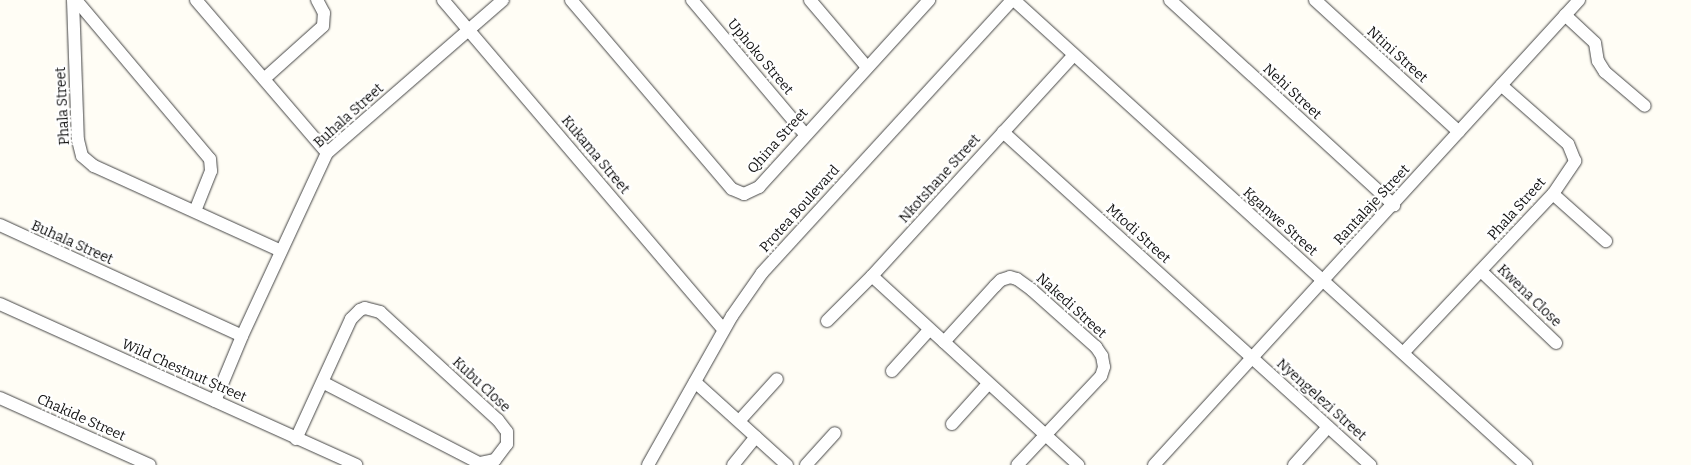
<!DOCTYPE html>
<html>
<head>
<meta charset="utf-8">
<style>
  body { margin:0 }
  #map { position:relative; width:1691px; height:465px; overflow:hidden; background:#fffdf5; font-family:Bitter,serif }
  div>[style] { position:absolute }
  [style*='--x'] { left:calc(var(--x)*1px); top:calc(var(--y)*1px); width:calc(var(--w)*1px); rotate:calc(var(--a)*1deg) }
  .roads { filter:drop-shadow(0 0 1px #444) drop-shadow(0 0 1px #444) }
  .minor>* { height:12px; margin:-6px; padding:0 6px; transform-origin:6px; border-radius:6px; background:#fff }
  span { translate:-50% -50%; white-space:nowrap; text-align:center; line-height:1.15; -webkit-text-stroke:4px #fff; paint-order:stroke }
  .street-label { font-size:14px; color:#111 }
</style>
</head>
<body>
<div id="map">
  <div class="roads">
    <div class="minor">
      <i style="--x:73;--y:0;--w:140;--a:88"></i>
      <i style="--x:78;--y:140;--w:16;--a:76"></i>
      <i style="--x:82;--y:156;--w:16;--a:40"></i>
      <i style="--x:94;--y:166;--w:205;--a:24.4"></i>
      <i style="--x:76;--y:0;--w:208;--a:49.9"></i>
      <i style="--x:210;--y:159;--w:12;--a:85"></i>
      <i style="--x:211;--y:171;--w:43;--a:111.8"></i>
      <i style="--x:196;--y:0;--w:201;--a:49.4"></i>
      <i style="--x:443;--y:0;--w:433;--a:49.6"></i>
      <i style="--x:571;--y:0;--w:248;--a:49.6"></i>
      <i style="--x:732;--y:189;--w:13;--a:23"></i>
      <i style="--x:744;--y:194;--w:17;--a:-25"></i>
      <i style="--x:759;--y:187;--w:253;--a:-47.7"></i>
      <i style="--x:692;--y:0;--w:175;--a:49.9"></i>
      <i style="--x:810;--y:0;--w:87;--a:49.7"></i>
      <i style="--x:1014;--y:0;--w:692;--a:42.25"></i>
      <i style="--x:1170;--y:0;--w:304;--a:42.5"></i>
      <i style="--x:1315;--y:0;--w:195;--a:42.5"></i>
      <i style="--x:1565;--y:15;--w:41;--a:43"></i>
      <i style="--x:1595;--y:43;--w:18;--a:81"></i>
      <i style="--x:1598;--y:61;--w:13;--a:58"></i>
      <i style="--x:1605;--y:72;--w:52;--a:40.4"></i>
      <i style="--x:264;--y:79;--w:79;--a:-41.9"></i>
      <i style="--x:323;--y:26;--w:13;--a:-86"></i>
      <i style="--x:324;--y:13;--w:15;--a:-118"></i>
      <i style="--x:1003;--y:132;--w:496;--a:42.2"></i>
      <i style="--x:1553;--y:194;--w:71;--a:41.6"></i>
      <i style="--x:0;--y:225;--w:266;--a:24.6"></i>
      <i style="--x:1481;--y:271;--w:104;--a:43.8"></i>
      <i style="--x:872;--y:276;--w:280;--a:42.5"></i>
      <i style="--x:0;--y:304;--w:391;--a:24.3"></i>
      <i style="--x:827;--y:321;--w:64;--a:-45"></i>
      <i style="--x:872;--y:276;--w:299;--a:-47.6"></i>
      <i style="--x:944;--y:342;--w:76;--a:-47.7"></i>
      <i style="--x:995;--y:286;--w:8;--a:-45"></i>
      <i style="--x:1001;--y:280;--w:9;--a:-18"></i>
      <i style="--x:1010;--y:277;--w:7;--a:16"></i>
      <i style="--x:1017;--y:279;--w:19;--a:36"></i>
      <i style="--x:1032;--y:290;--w:86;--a:41.7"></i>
      <i style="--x:1096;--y:347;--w:11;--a:56"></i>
      <i style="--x:1102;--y:356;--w:11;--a:80"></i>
      <i style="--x:1104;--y:367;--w:9;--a:108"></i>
      <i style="--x:1101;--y:376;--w:122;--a:133.3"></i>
      <i style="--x:1403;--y:353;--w:219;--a:-46.7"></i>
      <i style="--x:1553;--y:194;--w:40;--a:-56"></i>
      <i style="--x:1575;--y:161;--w:18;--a:-112"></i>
      <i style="--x:1568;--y:144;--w:89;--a:-138.6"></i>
      <i style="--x:892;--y:371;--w:55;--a:-47.9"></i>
      <i style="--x:695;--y:382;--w:124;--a:42.1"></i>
      <i style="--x:0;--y:398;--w:164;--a:24.1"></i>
      <i style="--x:215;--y:401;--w:70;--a:-67.4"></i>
      <i style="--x:242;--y:336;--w:202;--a:-65.1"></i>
      <i style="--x:327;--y:153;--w:233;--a:-41"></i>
      <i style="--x:740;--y:420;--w:55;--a:-47.9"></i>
      <i style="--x:952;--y:424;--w:54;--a:-48"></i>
      <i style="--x:296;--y:439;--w:132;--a:-65.4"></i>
      <i style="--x:351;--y:319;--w:13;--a:-45"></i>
      <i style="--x:360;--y:310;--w:5;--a:-22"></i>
      <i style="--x:365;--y:308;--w:16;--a:15"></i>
      <i style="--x:380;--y:312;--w:160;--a:42.5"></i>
      <i style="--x:498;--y:420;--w:15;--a:53"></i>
      <i style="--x:507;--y:432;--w:12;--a:90"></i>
      <i style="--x:507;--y:444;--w:20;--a:127"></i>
      <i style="--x:495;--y:460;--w:16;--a:169"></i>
      <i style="--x:479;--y:463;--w:174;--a:-152.7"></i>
      <i style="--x:648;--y:465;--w:171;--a:-60.6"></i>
      <i style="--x:732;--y:316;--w:52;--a:-55.1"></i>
      <i style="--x:762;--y:273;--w:370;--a:-47.5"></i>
      <i style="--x:733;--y:465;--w:36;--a:-51"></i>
      <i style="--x:806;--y:465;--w:43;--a:-47.8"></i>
      <i style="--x:1154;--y:465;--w:630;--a:-47.57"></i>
      <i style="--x:1294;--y:465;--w:51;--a:-48.2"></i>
    </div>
  </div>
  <div class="street-label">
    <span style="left:1397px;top:55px;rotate:42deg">Ntini Street</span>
    <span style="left:760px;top:57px;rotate:50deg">Uphoko Street</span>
    <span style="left:1292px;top:92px;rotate:43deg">Nehi Street</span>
    <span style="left:63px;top:106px;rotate:-93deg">Phala Street</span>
    <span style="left:349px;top:116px;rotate:-42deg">Buhala Street</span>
    <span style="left:778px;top:141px;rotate:-48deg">Qhina Street</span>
    <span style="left:595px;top:155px;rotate:50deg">Kukama Street</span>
    <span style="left:940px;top:179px;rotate:-48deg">Nkotshane Street</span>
    <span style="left:1372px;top:205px;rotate:-47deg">Rantalaje Street</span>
    <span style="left:800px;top:209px;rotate:-48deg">Protea Boulevard</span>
    <span style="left:1517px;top:209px;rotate:-48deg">Phala Street</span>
    <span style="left:1280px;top:222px;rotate:42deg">Kganwe Street</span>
    <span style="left:1138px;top:234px;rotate:42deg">Mtodi Street</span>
    <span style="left:72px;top:243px;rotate:24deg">Buhala Street</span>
    <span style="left:1529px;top:296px;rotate:44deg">Kwena Close</span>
    <span style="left:1071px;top:306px;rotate:42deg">Nakedi Street</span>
    <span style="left:184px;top:371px;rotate:24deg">Wild Chestnut Street</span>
    <span style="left:481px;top:385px;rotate:43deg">Kubu Close</span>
    <span style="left:1321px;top:400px;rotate:42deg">Nyengelezi Street</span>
    <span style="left:81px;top:418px;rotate:24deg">Chakide Street</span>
  </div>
</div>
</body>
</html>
